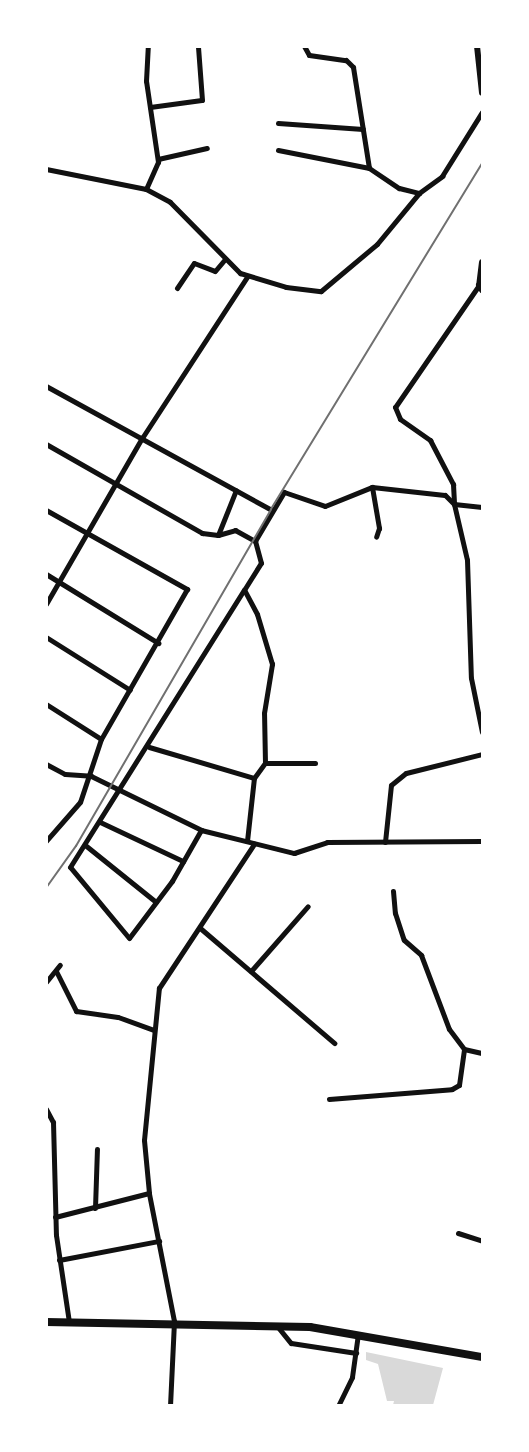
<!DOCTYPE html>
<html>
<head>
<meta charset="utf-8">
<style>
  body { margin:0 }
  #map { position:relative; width:529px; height:1452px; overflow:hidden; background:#fff; font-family:Commissioner,sans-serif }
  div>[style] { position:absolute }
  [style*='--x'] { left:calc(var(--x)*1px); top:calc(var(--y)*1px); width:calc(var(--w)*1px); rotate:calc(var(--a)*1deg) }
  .water>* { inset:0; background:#d9d9d9 }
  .minor>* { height:5px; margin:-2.5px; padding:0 2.5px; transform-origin:2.5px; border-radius:2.5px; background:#111 }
  .tertiary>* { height:6px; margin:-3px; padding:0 3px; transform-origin:3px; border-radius:3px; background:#111 }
  .secondary>* { height:8px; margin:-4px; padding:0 4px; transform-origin:4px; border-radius:4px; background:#111 }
  .rail>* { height:2px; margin:-1px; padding:0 1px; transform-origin:1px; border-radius:1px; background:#707070 }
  span { translate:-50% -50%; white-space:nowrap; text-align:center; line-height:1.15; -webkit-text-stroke:4.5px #fff; paint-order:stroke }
  .frame { position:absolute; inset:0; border:48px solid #fff; pointer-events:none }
</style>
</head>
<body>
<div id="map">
  <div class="water">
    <i style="clip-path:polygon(366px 1352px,443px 1368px,433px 1405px,393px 1405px,394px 1401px,387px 1401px,378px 1364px,366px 1360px)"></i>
  </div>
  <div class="minor">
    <i style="--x:304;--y:46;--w:10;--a:61"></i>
    <i style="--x:309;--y:55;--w:37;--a:8"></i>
    <i style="--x:346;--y:60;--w:10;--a:45"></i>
    <i style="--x:353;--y:67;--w:102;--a:81"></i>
    <i style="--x:369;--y:168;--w:36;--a:34"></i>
    <i style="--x:399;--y:188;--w:21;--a:14"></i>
    <i style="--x:150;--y:107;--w:52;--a:-7.7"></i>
    <i style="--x:202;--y:100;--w:53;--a:-94.3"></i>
    <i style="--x:278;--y:123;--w:85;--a:4"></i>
    <i style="--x:278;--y:150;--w:93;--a:11.2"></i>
    <i style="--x:158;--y:159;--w:50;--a:-12.7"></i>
    <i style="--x:46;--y:169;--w:102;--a:11.3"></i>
    <i style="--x:146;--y:189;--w:27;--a:28"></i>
    <i style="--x:170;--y:202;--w:100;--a:45.4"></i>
    <i style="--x:240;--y:273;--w:48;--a:16.9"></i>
    <i style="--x:286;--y:287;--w:35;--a:7"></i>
    <i style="--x:321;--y:291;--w:73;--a:-40"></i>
    <i style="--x:377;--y:244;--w:66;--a:-50.5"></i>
    <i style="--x:419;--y:193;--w:29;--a:-36"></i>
    <i style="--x:442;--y:176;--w:75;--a:-58"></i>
    <i style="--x:146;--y:189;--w:30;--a:-66"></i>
    <i style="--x:158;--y:162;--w:82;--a:-98.4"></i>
    <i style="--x:146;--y:81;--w:35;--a:-87"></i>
    <i style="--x:479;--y:285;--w:148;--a:124.5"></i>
    <i style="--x:395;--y:407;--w:13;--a:67"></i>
    <i style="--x:400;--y:419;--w:37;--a:35"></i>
    <i style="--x:430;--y:440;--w:50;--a:62.4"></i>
    <i style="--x:453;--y:484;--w:20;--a:87"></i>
    <i style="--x:454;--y:504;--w:57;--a:76.9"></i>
    <i style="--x:467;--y:560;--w:118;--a:88.1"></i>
    <i style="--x:471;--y:678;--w:55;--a:78.5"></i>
    <i style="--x:177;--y:288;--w:30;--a:-56"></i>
    <i style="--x:194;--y:263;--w:22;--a:21"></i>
    <i style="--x:215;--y:271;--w:16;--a:-50"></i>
    <i style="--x:46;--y:386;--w:258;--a:28.8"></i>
    <i style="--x:46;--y:444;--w:180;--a:29.7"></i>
    <i style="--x:202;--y:533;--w:16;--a:7"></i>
    <i style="--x:218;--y:535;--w:18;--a:-16"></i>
    <i style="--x:235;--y:530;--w:23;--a:29"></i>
    <i style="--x:372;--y:487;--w:42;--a:80.3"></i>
    <i style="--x:379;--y:528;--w:9;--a:108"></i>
    <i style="--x:46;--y:510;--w:162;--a:29.3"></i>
    <i style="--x:187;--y:589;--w:173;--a:119.8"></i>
    <i style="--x:101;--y:739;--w:66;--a:108.4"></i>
    <i style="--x:80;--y:802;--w:52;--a:131.1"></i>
    <i style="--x:218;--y:535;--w:48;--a:-68.2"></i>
    <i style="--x:46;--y:574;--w:132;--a:31.6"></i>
    <i style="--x:46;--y:604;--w:192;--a:-60"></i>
    <i style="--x:142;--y:438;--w:192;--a:-56.9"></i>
    <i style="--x:46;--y:637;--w:99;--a:32.2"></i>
    <i style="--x:46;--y:704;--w:65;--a:32.5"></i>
    <i style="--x:149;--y:747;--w:109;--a:16.4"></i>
    <i style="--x:265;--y:763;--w:50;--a:0"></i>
    <i style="--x:46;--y:764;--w:21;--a:28"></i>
    <i style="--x:65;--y:774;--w:26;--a:4"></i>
    <i style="--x:91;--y:776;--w:123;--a:26.1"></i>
    <i style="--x:201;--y:830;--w:96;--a:13.9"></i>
    <i style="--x:294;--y:853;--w:35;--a:-18"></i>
    <i style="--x:327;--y:842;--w:155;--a:-0.4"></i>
    <i style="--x:100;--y:822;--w:92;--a:25.2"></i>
    <i style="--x:201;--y:830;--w:59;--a:119.6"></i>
    <i style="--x:172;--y:881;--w:71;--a:127"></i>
    <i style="--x:129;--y:938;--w:92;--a:-129.7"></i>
    <i style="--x:70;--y:867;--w:327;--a:-57.9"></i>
    <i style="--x:247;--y:841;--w:63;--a:-83.7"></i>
    <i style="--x:254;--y:778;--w:19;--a:-54"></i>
    <i style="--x:265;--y:763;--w:50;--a:-91.1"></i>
    <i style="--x:264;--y:713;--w:50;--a:-80.7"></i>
    <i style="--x:272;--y:664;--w:52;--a:-106.7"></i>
    <i style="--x:257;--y:614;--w:27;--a:-118"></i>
    <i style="--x:244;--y:590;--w:32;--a:-58"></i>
    <i style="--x:261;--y:563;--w:23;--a:-105"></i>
    <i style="--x:255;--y:541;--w:57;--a:-59.4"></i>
    <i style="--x:284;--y:492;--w:43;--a:18.9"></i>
    <i style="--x:325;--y:506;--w:51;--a:-22"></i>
    <i style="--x:372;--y:487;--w:73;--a:6.3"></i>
    <i style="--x:445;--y:495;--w:13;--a:45"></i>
    <i style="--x:454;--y:504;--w:28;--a:6"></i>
    <i style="--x:385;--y:842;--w:57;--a:-84"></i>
    <i style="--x:391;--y:785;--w:19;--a:-39"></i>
    <i style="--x:406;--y:773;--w:78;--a:-14"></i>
    <i style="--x:85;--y:845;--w:91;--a:38.8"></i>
    <i style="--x:393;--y:891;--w:22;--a:85"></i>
    <i style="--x:395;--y:913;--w:28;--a:72"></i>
    <i style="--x:404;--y:940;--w:23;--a:41"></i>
    <i style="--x:421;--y:955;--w:79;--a:69.3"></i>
    <i style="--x:449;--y:1029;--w:25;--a:53"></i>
    <i style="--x:464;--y:1049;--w:18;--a:13"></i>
    <i style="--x:200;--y:928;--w:177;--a:40.6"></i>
    <i style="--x:56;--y:971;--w:45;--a:63.4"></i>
    <i style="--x:76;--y:1011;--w:42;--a:8.1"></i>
    <i style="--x:118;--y:1017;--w:37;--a:20"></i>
    <i style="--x:251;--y:971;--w:86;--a:-48.8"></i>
    <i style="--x:46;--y:982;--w:22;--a:-51"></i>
    <i style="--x:329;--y:1099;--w:123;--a:-4.6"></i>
    <i style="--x:452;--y:1089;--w:8;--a:-30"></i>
    <i style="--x:459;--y:1085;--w:36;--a:-82"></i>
    <i style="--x:46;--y:1109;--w:15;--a:62"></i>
    <i style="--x:53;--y:1122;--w:113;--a:88.5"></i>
    <i style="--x:56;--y:1235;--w:88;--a:81.5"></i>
    <i style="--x:95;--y:1208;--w:59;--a:-88.1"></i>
    <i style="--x:55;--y:1217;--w:97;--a:-14.3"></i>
    <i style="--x:458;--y:1233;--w:25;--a:18"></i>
    <i style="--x:59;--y:1260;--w:102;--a:-10.8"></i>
    <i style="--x:277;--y:1326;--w:22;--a:51"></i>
    <i style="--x:291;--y:1343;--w:66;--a:8.7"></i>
    <i style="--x:170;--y:1406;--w:85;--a:-87.3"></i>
    <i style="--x:174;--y:1321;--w:130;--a:-101.1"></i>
    <i style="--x:149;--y:1193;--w:53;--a:-95.4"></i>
    <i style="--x:144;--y:1140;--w:153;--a:-84.4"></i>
    <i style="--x:159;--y:988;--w:173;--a:-56.6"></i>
    <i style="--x:338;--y:1406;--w:32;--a:-64"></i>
    <i style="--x:352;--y:1377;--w:43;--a:-82.1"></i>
  </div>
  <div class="tertiary">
    <i style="--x:477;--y:46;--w:47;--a:83.9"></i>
    <i style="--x:482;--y:262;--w:23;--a:97"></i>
    <i style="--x:479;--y:285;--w:6;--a:59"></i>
  </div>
  <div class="secondary">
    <i style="--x:46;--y:1322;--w:264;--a:1.1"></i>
    <i style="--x:310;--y:1327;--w:175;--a:9.9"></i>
  </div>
  <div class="rail">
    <i style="--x:46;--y:888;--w:52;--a:-54.5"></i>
    <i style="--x:76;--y:846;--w:389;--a:-59.9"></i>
    <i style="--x:271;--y:509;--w:404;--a:-58.6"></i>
  </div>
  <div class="frame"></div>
</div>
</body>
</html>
